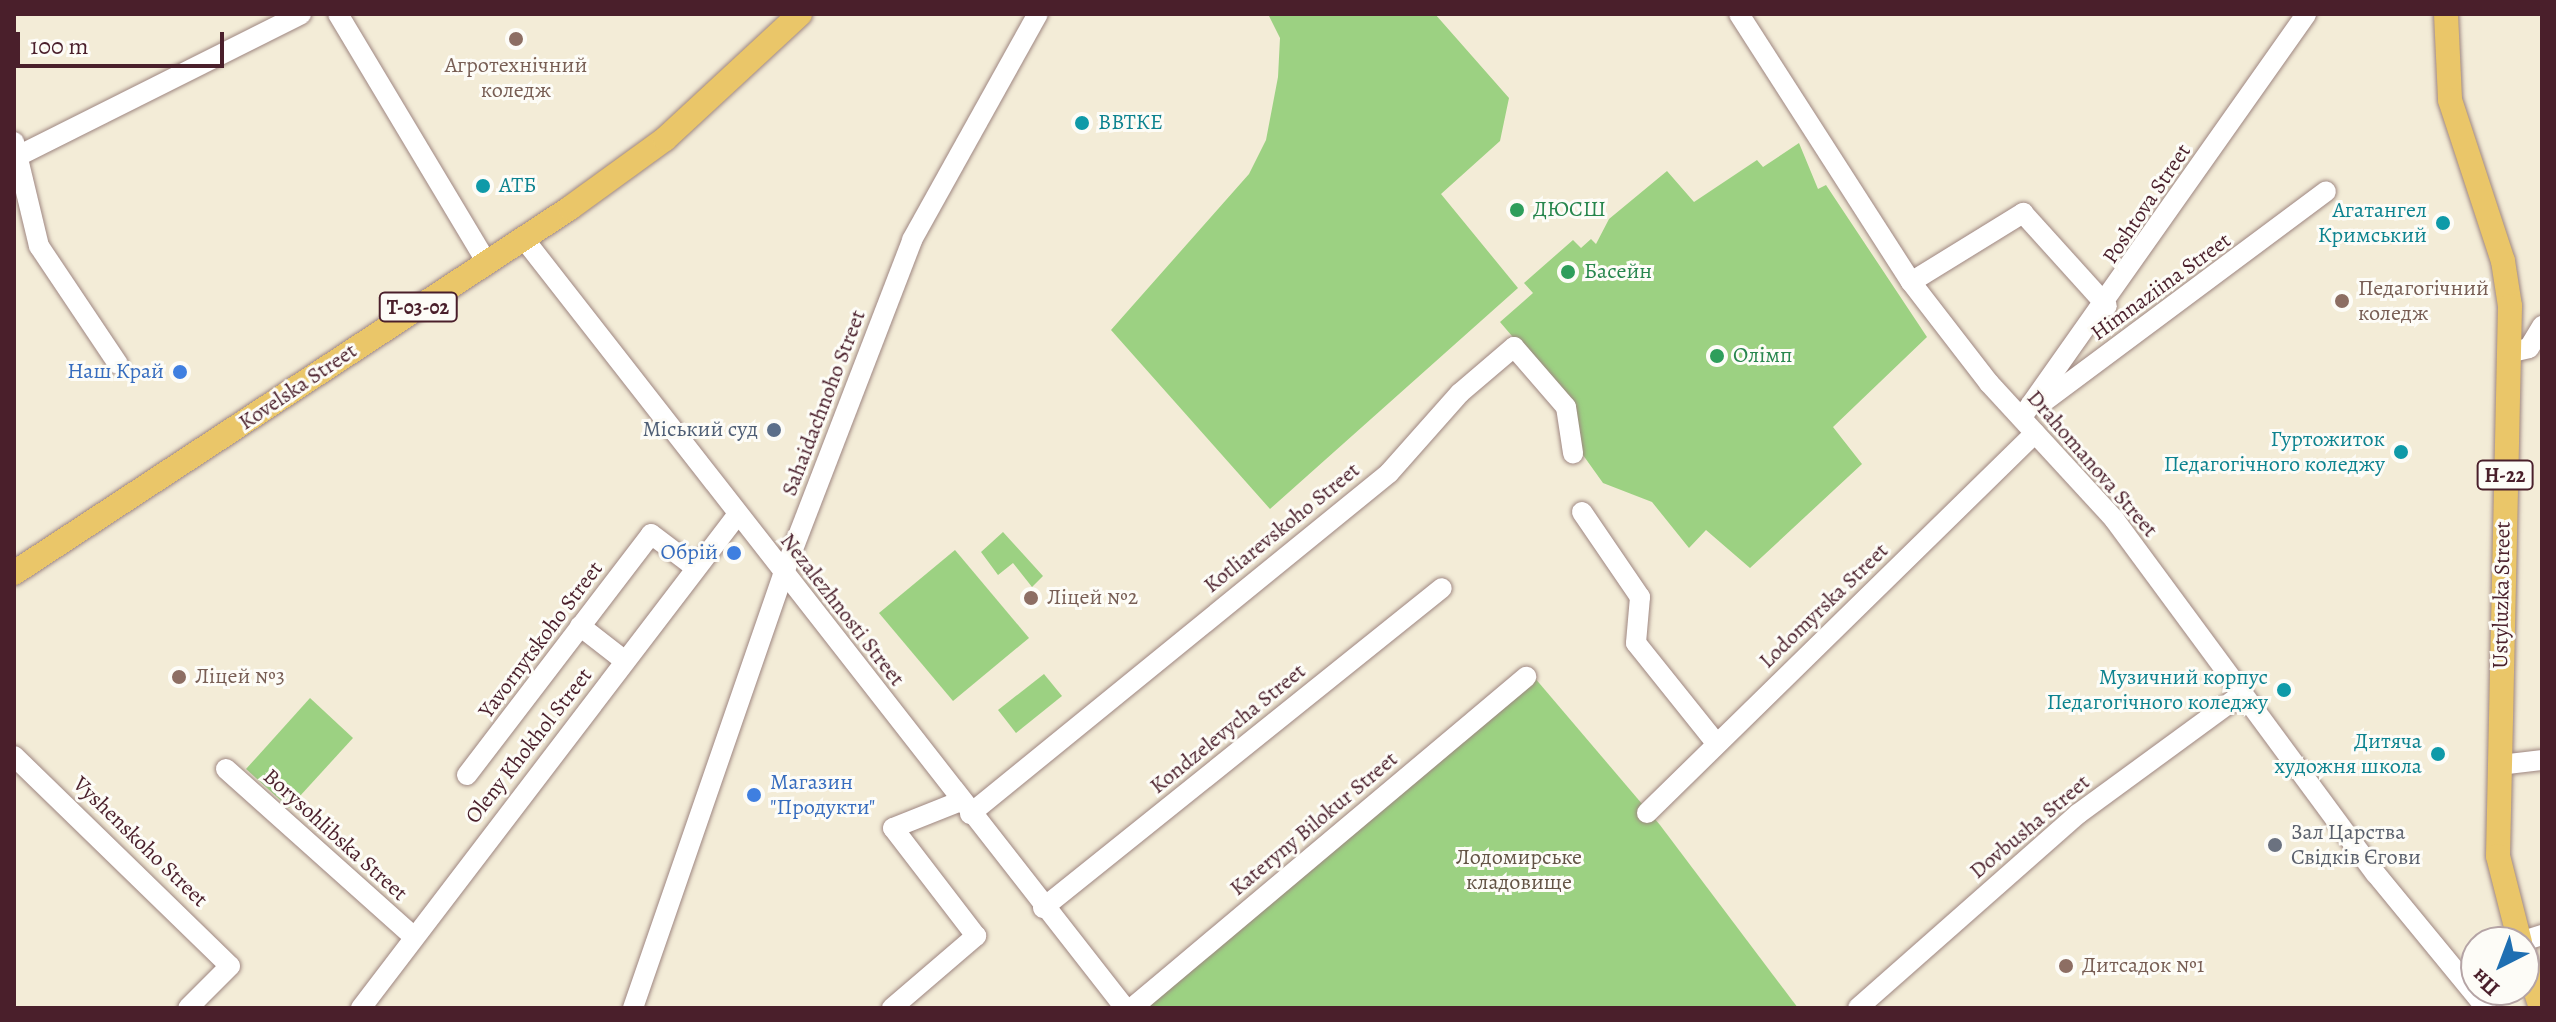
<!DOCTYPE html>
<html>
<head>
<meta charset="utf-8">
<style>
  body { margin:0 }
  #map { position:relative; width:2556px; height:1022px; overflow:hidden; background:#f3ecd7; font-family:Alegreya,serif }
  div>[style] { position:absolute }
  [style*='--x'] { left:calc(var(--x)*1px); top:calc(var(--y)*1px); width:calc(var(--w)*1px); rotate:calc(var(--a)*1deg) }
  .green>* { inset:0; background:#9cd182 }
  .roads { filter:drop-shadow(0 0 2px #9e8681) drop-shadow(0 0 2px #9e8681) }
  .minor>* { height:20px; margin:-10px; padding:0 10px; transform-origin:10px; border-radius:10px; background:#fff }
  .major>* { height:24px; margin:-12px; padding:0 12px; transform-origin:12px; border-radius:12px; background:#eac669 }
  .dots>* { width:22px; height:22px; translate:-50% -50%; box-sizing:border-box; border:4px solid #fdfcf7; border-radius:50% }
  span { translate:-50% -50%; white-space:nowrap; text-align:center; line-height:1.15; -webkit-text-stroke:6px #fdfcf7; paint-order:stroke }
  .shield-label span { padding:2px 6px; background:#fdfcf7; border:2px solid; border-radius:6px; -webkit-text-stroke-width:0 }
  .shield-label { font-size:20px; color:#4a1f2b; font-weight:700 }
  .education-label { font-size:22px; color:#785e54 }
  .left { translate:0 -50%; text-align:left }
  .culture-label { font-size:22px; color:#0d838f }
  .right { translate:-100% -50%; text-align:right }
  .street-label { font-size:22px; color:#4a1f2b }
  .leisure-label { font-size:22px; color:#27864d }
  .shop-label { font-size:22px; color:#366cbe }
  .service-label { font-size:22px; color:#4e5e75 }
  .worship-label { font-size:22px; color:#5b616d }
  .park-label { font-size:22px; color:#635445 }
  .frame { position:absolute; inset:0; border:16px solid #4a1f2b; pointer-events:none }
  .north { position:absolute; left:2460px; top:926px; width:80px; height:80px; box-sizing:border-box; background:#fdfcf7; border:2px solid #b5a4a5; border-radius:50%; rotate:222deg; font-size:22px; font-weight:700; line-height:32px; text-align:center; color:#4a1f2b }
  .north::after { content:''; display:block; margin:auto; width:28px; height:36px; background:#1f6fb2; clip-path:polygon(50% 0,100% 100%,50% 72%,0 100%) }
  .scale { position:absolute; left:16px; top:32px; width:208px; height:36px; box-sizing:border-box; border:4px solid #4a1f2b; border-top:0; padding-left:10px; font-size:24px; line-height:28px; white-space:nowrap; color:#4a1f2b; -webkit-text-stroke:6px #fdfcf7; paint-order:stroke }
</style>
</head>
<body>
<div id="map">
  <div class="green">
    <i style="clip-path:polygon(1268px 14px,1435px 14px,1509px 98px,1500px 141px,1441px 194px,1518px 288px,1270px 509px,1111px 330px,1249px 174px,1266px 140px,1278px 77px,1280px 38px)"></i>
    <i style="clip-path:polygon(1799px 143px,1818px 189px,1826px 185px,1927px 337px,1833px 427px,1862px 464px,1750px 568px,1706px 530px,1689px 548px,1652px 502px,1603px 483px,1578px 448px,1571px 405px,1500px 322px,1533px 293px,1524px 283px,1573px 240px,1581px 248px,1591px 239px,1596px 244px,1609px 219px,1667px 171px,1694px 202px,1757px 160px,1763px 167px)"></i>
    <i style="clip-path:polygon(1003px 532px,1043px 576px,1032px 587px,1013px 563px,998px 575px,981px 552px)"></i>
    <i style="clip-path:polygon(955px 550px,1029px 638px,953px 701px,879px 613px)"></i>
    <i style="clip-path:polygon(1044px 674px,1062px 696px,1016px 733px,998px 710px)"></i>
    <i style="clip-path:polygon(1534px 677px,1660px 825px,1798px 1008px,1147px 1008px)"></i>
    <i style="clip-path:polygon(310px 698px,353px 738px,289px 808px,246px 769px)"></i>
  </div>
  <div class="roads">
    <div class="minor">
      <i style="--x:338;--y:14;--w:290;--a:59.1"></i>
      <i style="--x:1739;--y:14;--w:318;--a:57.3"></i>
      <i style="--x:1911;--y:282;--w:128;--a:52.3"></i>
      <i style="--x:1989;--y:383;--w:185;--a:47.4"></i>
      <i style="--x:2114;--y:519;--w:441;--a:53.6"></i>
      <i style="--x:2376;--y:874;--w:173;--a:50.6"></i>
      <i style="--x:14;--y:142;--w:107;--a:76.5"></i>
      <i style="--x:39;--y:246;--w:142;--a:56.2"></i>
      <i style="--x:14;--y:158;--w:321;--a:-26.6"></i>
      <i style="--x:524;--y:239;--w:976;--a:51.99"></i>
      <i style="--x:1911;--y:282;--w:132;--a:-31.6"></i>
      <i style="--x:2023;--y:213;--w:125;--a:47.9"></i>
      <i style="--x:2512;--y:352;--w:17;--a:-13"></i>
      <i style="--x:2529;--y:348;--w:26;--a:-59"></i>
      <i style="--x:2042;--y:403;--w:354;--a:-36.7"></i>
      <i style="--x:2022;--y:417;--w:493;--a:-54.8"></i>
      <i style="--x:1582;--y:512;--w:103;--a:55.7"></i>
      <i style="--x:1640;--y:597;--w:46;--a:95"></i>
      <i style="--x:1636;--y:643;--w:129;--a:51.3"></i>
      <i style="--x:580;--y:626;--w:57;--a:37.9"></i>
      <i style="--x:14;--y:756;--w:301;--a:44.2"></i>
      <i style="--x:230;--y:966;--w:59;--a:135"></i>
      <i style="--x:2500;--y:765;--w:42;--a:-6.8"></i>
      <i style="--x:226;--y:769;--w:251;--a:41.8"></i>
      <i style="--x:467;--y:775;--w:303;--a:-52.6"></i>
      <i style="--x:651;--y:534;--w:56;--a:37.1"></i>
      <i style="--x:1647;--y:813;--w:543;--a:-44.4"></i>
      <i style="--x:970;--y:814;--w:540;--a:-39.14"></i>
      <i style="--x:1389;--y:473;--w:107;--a:-48.4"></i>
      <i style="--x:1460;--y:393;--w:71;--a:-40.4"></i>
      <i style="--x:1514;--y:347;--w:79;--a:49.1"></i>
      <i style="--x:1566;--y:407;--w:47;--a:81.3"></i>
      <i style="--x:1043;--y:908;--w:511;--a:-38.73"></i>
      <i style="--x:2520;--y:942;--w:23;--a:-18"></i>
      <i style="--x:361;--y:1008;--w:621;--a:-52.65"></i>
      <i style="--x:633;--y:1008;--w:458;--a:-70.9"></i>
      <i style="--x:783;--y:575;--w:359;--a:-68.9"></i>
      <i style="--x:912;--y:240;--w:259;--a:-60.9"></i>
      <i style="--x:892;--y:1008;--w:111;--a:-40.6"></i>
      <i style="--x:976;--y:936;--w:136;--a:-127.5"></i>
      <i style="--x:893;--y:828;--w:73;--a:-21.7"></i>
      <i style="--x:1132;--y:1008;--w:515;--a:-40.03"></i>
      <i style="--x:1858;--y:1008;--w:293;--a:-41.4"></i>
      <i style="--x:2078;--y:814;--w:203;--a:-36.2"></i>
    </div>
    <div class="major">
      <i style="--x:2446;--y:14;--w:86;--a:87.3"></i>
      <i style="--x:2450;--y:100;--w:169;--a:71.8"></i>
      <i style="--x:2503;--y:261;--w:46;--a:81.2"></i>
      <i style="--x:2510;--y:306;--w:550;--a:91.25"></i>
      <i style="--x:2498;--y:856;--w:89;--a:75.7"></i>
      <i style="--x:14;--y:573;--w:665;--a:-33.28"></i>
      <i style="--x:570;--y:208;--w:117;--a:-36"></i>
      <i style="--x:665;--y:139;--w:184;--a:-42.8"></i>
      <i style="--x:2524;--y:955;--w:56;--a:72.2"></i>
    </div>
  </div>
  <div class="dots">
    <i style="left:516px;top:39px;background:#8d6e63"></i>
    <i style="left:1082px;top:123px;background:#0f9aa8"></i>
    <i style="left:483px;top:186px;background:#0f9aa8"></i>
    <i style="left:1517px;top:210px;background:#2e9e5b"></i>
    <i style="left:2443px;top:223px;background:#0f9aa8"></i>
    <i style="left:1568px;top:272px;background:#2e9e5b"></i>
    <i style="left:2342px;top:301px;background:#8d6e63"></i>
    <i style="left:1717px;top:356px;background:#2e9e5b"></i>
    <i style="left:180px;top:372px;background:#3f7fe0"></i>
    <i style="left:774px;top:430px;background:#5c6f8a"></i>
    <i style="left:2401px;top:452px;background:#0f9aa8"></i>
    <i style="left:734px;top:553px;background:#3f7fe0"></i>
    <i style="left:1031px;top:598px;background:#8d6e63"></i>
    <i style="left:179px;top:677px;background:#8d6e63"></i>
    <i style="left:2284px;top:690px;background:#0f9aa8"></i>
    <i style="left:2438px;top:754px;background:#0f9aa8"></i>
    <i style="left:754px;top:795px;background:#3f7fe0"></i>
    <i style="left:2275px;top:845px;background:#6b7280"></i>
    <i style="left:2066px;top:966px;background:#8d6e63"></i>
  </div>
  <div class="shield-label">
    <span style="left:418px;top:307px">Т-03-02</span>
    <span style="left:2505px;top:475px">Н-22</span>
  </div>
  <div class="education-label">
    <span style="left:516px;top:78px">Агротехнічний<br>коледж</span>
    <span class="left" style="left:2358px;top:301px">Педагогічний<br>коледж</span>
    <span class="left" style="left:1047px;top:598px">Ліцей №2</span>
    <span class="left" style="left:195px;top:677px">Ліцей №3</span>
    <span class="left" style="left:2082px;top:966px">Дитсадок №1</span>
  </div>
  <div class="culture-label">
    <span class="left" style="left:1098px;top:123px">ВВТКЕ</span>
    <span class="left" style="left:499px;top:186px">АТБ</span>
    <span class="right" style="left:2427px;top:223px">Агатангел<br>Кримський</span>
    <span class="right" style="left:2385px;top:452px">Гуртожиток<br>Педагогічного коледжу</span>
    <span class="right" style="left:2268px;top:690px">Музичний корпус<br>Педагогічного коледжу</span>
    <span class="right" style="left:2422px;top:754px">Дитяча<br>художня школа</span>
  </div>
  <div class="street-label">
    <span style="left:2147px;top:204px;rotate:-56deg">Poshtova Street</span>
    <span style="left:2161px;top:287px;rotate:-36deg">Himnaziina Street</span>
    <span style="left:298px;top:387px;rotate:-34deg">Kovelska Street</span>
    <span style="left:824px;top:403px;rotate:-69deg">Sahaidachnoho Street</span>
    <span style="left:2092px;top:464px;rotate:49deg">Drahomanova Street</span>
    <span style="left:1282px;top:528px;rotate:-39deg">Kotliarevskoho Street</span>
    <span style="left:2502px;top:595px;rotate:-89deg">Ustyluzka Street</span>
    <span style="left:1824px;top:606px;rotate:-44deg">Lodomyrska Street</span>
    <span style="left:842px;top:610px;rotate:52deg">Nezalezhnosti Street</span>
    <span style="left:541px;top:640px;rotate:-53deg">Yavornytskoho Street</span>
    <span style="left:1228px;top:729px;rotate:-39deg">Kondzelevycha Street</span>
    <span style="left:529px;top:746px;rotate:-52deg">Oleny Khokhol Street</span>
    <span style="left:1314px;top:824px;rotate:-40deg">Kateryny Bilokur Street</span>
    <span style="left:2030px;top:827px;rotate:-40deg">Dovbusha Street</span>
    <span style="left:335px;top:835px;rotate:42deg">Borysohlibska Street</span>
    <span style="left:140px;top:842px;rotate:44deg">Vyshenskoho Street</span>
  </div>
  <div class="leisure-label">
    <span class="left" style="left:1533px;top:210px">ДЮСШ</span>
    <span class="left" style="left:1584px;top:272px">Басейн</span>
    <span class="left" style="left:1733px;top:356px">Олімп</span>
  </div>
  <div class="shop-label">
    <span class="right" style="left:164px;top:372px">Наш Край</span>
    <span class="right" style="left:718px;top:553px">Обрій</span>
    <span class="left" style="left:770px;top:795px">Магазин<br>"Продукти"</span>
  </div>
  <div class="service-label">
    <span class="right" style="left:758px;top:430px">Міський суд</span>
  </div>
  <div class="worship-label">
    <span class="left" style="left:2291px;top:845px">Зал Царства<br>Свідків Єгови</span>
  </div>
  <div class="park-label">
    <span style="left:1519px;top:870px">Лодомирське<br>кладовище</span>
  </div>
  <div class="frame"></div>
  <div class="north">Пн</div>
  <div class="scale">100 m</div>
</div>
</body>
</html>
